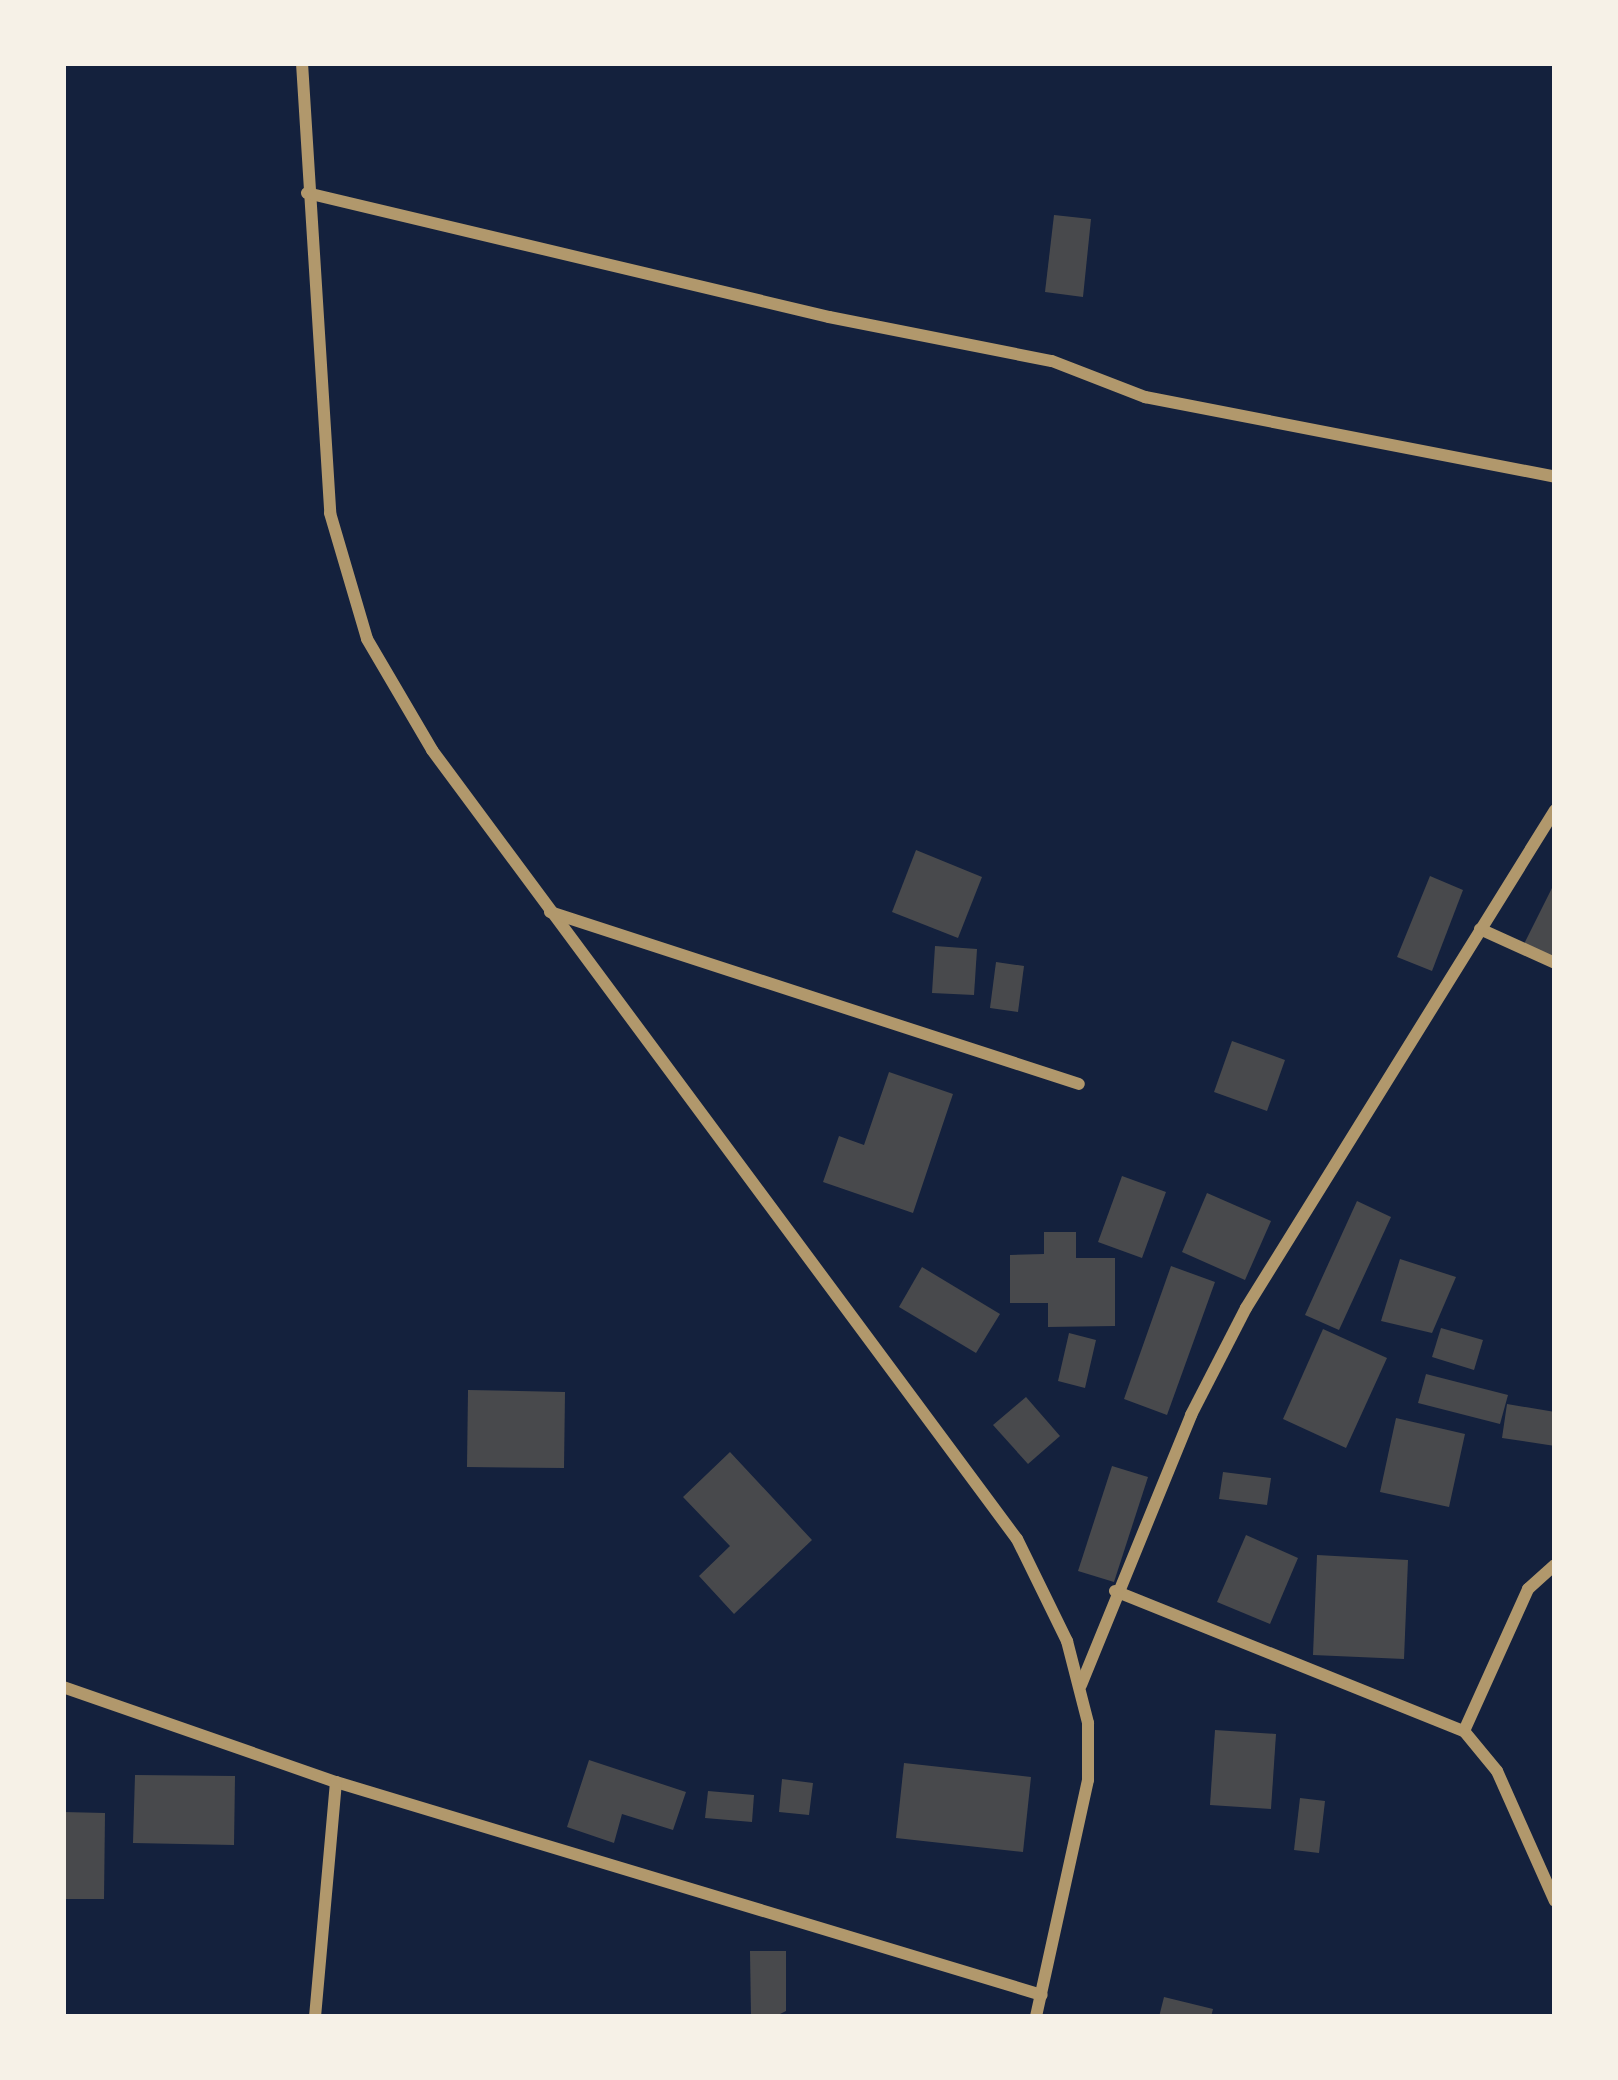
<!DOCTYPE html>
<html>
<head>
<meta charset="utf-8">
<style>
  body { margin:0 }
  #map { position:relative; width:1618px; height:2080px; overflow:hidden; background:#14213d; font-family:"Exo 2",sans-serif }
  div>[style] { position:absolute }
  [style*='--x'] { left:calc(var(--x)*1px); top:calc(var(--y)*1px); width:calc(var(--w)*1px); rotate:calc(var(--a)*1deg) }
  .building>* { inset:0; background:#48494c }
  .minor>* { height:12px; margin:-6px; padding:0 6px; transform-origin:6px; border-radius:6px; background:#b1986c }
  span { translate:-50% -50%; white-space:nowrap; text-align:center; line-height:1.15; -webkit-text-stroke:9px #f6f1e7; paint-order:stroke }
  .frame { position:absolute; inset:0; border:66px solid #f6f1e7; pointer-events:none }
</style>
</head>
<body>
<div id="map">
  <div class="building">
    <i style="clip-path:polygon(1054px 215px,1091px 219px,1083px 297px,1045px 292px)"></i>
    <i style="clip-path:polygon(916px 850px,982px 877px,958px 938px,892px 912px)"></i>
    <i style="clip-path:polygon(1430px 876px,1463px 890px,1432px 971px,1397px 957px)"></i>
    <i style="clip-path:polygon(1555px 882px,1555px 960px,1524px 944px)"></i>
    <i style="clip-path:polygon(935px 946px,977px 949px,974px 995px,932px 993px)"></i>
    <i style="clip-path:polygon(996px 962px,1024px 966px,1018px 1012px,990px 1008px)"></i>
    <i style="clip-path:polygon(1232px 1041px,1285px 1060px,1267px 1111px,1214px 1092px)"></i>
    <i style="clip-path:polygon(889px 1072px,953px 1094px,913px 1213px,823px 1182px,839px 1136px,864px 1145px)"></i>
    <i style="clip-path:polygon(1122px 1176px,1166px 1192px,1142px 1258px,1098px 1242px)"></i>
    <i style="clip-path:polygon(1207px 1193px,1271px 1221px,1245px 1280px,1182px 1252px)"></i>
    <i style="clip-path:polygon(1357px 1201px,1391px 1217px,1339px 1330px,1305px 1315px)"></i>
    <i style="clip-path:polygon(1044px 1232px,1076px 1232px,1076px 1258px,1115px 1258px,1115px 1326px,1048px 1327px,1048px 1303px,1010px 1303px,1010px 1255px,1044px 1254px)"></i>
    <i style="clip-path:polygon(1400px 1259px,1456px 1277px,1432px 1333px,1381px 1321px)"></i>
    <i style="clip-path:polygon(1171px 1266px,1215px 1282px,1167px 1415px,1124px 1399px)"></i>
    <i style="clip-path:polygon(922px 1267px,1000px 1314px,976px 1353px,899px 1307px)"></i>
    <i style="clip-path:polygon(1441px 1328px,1483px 1340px,1474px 1370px,1432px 1357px)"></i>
    <i style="clip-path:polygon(1323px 1329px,1387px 1358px,1346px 1448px,1283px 1419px)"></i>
    <i style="clip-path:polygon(1069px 1333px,1096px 1340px,1085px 1388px,1058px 1381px)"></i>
    <i style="clip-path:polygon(1426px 1374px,1508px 1395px,1500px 1424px,1418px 1403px)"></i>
    <i style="clip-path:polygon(468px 1390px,565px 1392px,564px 1468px,467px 1467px)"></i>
    <i style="clip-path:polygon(1026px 1397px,1060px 1436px,1028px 1464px,993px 1425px)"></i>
    <i style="clip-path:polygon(1507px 1404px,1555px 1412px,1555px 1446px,1502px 1438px)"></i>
    <i style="clip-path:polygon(1396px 1418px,1465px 1434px,1449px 1507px,1380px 1492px)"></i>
    <i style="clip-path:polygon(730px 1452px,812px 1540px,734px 1614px,699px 1576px,730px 1546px,683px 1497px)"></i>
    <i style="clip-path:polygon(1112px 1466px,1148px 1477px,1114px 1582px,1078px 1571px)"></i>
    <i style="clip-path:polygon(1223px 1472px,1271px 1478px,1267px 1505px,1219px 1499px)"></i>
    <i style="clip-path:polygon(1246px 1535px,1298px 1558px,1270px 1624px,1217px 1602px)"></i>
    <i style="clip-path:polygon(1317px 1555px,1408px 1560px,1404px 1659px,1313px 1655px)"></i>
    <i style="clip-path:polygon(1215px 1730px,1276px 1734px,1271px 1809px,1210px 1805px)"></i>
    <i style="clip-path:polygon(589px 1760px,686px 1792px,673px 1830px,622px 1814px,614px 1843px,567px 1827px)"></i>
    <i style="clip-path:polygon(904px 1763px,1031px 1777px,1023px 1852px,896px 1838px)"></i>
    <i style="clip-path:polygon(135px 1775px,235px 1776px,234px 1845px,133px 1843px)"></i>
    <i style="clip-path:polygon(782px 1779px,813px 1783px,809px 1815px,779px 1812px)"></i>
    <i style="clip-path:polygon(708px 1791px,754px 1795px,752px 1822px,705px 1818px)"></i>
    <i style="clip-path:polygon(1300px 1798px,1325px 1801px,1319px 1853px,1294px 1850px)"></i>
    <i style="clip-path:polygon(63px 1812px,105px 1813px,104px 1899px,63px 1899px)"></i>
    <i style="clip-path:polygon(750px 1951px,786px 1951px,786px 2011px,774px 2017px,751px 2017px)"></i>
    <i style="clip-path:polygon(1164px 1997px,1213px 2009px,1211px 2017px,1159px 2017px)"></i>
  </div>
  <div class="minor">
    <i style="--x:302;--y:63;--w:451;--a:86.4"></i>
    <i style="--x:330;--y:513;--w:131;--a:73.6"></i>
    <i style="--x:367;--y:639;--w:129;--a:59.6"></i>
    <i style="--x:432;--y:750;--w:982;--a:53.45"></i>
    <i style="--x:1017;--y:1539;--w:114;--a:63.9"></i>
    <i style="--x:1067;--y:1641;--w:85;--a:75.6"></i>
    <i style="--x:1088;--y:1723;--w:57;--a:90"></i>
    <i style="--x:1088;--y:1780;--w:243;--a:102.4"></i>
    <i style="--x:307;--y:193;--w:537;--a:13.36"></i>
    <i style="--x:829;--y:317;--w:227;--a:11.2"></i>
    <i style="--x:1052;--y:361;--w:100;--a:21.2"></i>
    <i style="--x:1145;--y:397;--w:418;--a:11"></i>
    <i style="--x:550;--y:912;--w:556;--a:18.01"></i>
    <i style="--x:1480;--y:929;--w:82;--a:24.4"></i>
    <i style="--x:1115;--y:1591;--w:376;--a:21.9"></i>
    <i style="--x:1464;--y:1731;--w:52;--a:50.5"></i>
    <i style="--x:1497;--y:1771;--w:142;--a:66"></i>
    <i style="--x:1081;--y:1685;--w:292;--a:-67.8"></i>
    <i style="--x:1191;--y:1415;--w:120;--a:-62.8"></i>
    <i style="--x:1246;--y:1308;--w:586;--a:-58.18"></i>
    <i style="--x:63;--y:1687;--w:289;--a:19.2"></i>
    <i style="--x:336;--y:1782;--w:737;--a:16.79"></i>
    <i style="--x:1464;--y:1731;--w:156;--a:-65.7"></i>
    <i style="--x:1528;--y:1589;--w:36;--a:-42"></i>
    <i style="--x:315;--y:2017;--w:236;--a:-84.9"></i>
  </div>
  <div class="frame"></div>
</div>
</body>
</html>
